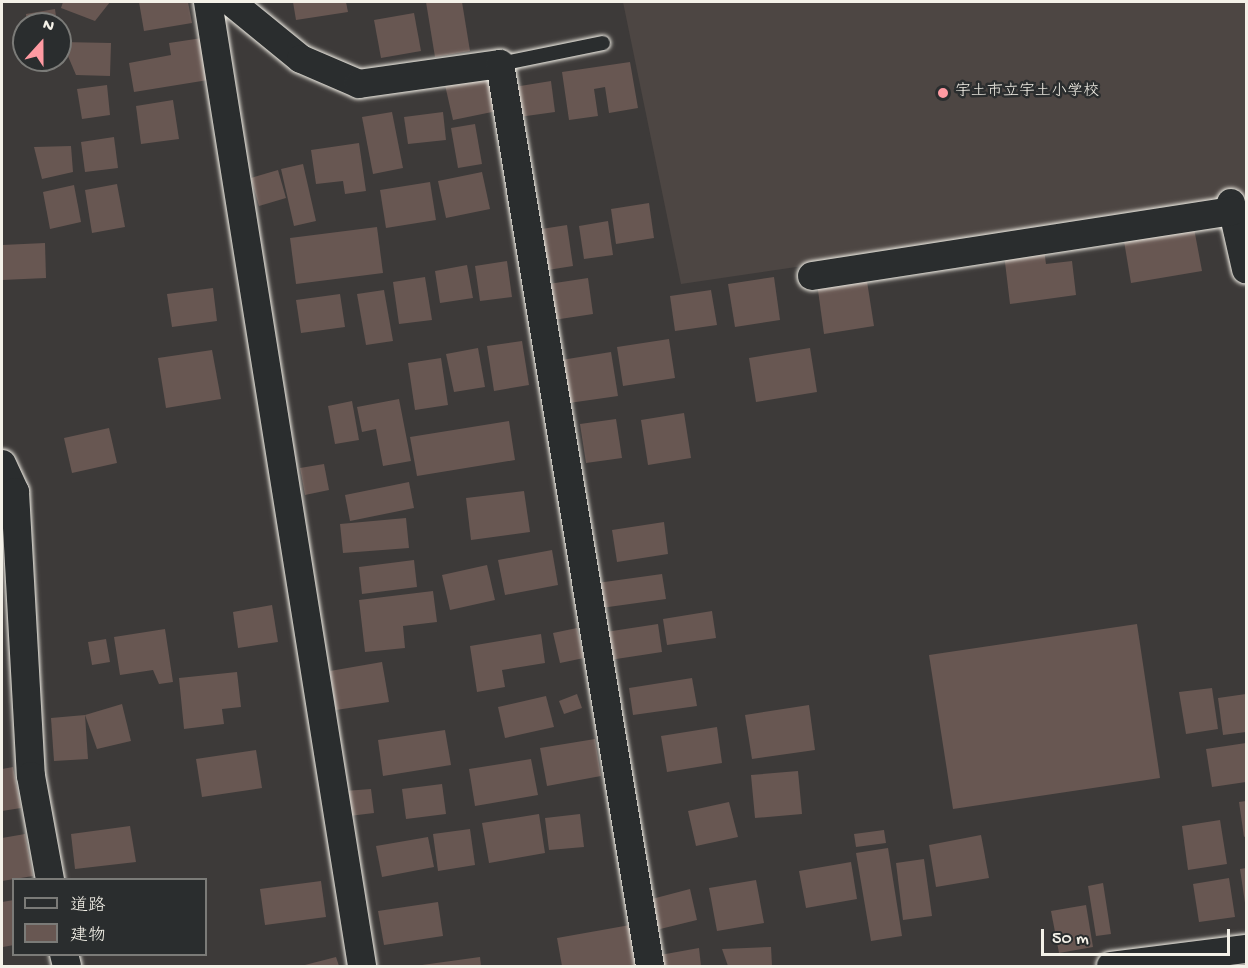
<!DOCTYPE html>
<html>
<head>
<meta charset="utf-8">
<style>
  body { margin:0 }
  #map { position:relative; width:1248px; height:968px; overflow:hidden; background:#3d3a39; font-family:"Gochi Hand","Klee One",sans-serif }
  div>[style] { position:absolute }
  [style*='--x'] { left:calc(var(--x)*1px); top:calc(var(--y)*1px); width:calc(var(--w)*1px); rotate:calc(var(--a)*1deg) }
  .built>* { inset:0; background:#4d4643 }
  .building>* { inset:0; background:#685752 }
  .roads { filter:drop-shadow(0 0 2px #f4f1e8) drop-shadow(0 0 2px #f4f1e8) }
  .service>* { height:14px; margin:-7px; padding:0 7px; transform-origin:7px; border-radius:7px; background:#2a2d2e }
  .minor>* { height:28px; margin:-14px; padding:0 14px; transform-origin:14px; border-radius:14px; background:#2a2d2e }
  .dots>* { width:16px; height:16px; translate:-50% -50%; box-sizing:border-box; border:3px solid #2a2d2e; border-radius:50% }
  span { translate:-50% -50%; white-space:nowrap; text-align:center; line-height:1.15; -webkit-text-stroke:5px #2a2d2e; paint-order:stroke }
  .poi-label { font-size:16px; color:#f4f1e8 }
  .left { translate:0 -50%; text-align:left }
  .frame { position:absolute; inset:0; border:3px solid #f4f1e8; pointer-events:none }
  .legend { position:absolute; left:12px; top:878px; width:195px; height:78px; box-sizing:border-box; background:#2a2d2e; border:2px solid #7b7b78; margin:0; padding:8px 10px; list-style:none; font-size:18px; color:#f4f1e8 }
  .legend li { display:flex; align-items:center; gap:12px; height:30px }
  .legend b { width:30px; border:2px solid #7b7b78 }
  .north { position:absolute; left:12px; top:12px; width:60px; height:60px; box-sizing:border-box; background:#2a2d2e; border:2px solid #7b7b78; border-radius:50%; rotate:21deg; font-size:16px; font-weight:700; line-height:24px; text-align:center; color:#f4f1e8 }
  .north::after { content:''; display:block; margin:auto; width:21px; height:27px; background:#ff9aa2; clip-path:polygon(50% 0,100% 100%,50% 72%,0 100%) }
  .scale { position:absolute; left:1041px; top:929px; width:189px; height:27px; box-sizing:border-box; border:3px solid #f4f1e8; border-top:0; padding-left:8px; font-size:18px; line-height:21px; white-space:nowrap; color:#f4f1e8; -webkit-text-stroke:4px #2a2d2e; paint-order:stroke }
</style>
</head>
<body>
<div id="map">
  <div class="built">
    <i style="clip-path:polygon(623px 2px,1246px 2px,1246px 201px,681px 284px)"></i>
  </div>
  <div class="building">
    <i style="clip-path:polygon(63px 2px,110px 2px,95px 21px,61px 8px)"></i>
    <i style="clip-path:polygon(139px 2px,188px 2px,192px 23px,144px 31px)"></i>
    <i style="clip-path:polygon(293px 2px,346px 2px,348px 12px,296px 20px)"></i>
    <i style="clip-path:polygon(426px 2px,462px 2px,470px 51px,435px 57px)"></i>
    <i style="clip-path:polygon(55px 9px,57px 24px,27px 24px,26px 14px)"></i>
    <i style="clip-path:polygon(414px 13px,421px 51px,381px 58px,374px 20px)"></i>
    <i style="clip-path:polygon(202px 38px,208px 80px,134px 92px,129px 63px,171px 55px,169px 43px)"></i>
    <i style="clip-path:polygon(62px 42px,111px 43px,110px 76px,76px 75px)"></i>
    <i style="clip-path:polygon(630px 62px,638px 108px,609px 113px,605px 87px,594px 89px,598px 116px,569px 120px,562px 72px)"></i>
    <i style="clip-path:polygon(489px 75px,497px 111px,453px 120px,445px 85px)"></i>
    <i style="clip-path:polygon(551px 81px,555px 112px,519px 117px,514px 87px)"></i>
    <i style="clip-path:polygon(107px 85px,110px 115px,82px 119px,77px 89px)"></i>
    <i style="clip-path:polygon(173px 100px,179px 139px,141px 144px,136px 106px)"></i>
    <i style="clip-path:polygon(392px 112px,403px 168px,373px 174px,362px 117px)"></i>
    <i style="clip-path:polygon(443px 112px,446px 140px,408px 144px,404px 117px)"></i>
    <i style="clip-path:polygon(475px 124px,482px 164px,458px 168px,451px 128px)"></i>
    <i style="clip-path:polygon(114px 137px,118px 168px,85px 172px,81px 142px)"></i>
    <i style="clip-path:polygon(359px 143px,366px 191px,345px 194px,343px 181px,316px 184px,311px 150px)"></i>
    <i style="clip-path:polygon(71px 146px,73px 172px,42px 179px,34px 147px)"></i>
    <i style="clip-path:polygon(303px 164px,316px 221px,294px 226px,281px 169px)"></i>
    <i style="clip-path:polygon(278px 170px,286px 198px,259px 206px,251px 178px)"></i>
    <i style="clip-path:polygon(482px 172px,490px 209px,446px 218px,438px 181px)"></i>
    <i style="clip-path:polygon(430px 182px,436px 220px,386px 228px,380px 190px)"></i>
    <i style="clip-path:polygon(117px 184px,125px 227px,92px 233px,85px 190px)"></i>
    <i style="clip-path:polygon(74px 185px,81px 222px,50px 229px,43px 192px)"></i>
    <i style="clip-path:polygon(649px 203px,654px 238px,616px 244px,611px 209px)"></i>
    <i style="clip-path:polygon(608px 221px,613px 255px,584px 259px,579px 226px)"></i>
    <i style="clip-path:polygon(1193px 223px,1202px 271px,1131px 283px,1123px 235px)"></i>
    <i style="clip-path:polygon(567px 225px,573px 266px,535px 272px,529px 231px)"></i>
    <i style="clip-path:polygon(377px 227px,383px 273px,296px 284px,290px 238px)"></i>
    <i style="clip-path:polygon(45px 243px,46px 278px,2px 280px,2px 245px)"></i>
    <i style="clip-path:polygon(1044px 249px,1046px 264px,1072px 261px,1076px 295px,1010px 304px,1004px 254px)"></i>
    <i style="clip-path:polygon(507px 261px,512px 297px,480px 301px,475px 266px)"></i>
    <i style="clip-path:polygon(467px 265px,473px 298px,440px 303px,435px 271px)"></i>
    <i style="clip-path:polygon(866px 275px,874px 326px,824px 334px,817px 283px)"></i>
    <i style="clip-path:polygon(425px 277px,432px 320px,399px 324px,393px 282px)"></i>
    <i style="clip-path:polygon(774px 277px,780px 320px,735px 327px,728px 284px)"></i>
    <i style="clip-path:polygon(588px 278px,593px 314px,547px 321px,542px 285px)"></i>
    <i style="clip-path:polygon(213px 288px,217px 321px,172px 327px,167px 294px)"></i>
    <i style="clip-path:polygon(384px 290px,393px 341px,366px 345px,357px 294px)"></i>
    <i style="clip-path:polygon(711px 290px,717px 325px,675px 331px,670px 296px)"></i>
    <i style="clip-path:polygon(340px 294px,345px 327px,301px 333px,296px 300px)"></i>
    <i style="clip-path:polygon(669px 339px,675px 378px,623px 386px,617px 347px)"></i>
    <i style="clip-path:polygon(522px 341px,529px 385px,494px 391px,487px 346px)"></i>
    <i style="clip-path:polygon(478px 348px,485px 387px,454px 392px,446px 354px)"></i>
    <i style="clip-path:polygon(810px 348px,817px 392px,756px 402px,749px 358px)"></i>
    <i style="clip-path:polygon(212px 350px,221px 399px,166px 408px,158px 358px)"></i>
    <i style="clip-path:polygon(611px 352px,618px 396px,562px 404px,555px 361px)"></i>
    <i style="clip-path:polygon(441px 358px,448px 405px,415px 410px,408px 363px)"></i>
    <i style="clip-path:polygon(399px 399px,411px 461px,383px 466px,376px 429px,362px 432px,357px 407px)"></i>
    <i style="clip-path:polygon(352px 401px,359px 440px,335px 444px,328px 406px)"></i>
    <i style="clip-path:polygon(684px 413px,691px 458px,648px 465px,641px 420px)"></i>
    <i style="clip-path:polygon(616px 419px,622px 458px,586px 463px,580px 424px)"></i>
    <i style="clip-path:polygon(509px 421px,515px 460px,417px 476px,410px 437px)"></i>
    <i style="clip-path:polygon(109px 428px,117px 463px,72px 473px,64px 438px)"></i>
    <i style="clip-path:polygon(324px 464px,329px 490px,305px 495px,300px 468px)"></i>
    <i style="clip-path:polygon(409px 482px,414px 508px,350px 521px,345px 495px)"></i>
    <i style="clip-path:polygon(524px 491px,530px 532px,471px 540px,466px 498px)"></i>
    <i style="clip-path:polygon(406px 518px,409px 548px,343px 553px,340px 524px)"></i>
    <i style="clip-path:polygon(664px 522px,668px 554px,617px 562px,612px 530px)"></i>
    <i style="clip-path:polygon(552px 550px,558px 585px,505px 595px,498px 560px)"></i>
    <i style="clip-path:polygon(414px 560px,417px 587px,362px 594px,359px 567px)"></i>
    <i style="clip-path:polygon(487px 565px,495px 600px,450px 610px,442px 575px)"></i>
    <i style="clip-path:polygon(662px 574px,666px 599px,601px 608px,597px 583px)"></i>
    <i style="clip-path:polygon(433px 591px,437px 622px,403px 626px,405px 648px,365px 652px,359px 600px)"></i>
    <i style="clip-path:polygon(272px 605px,278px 642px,238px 648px,233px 612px)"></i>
    <i style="clip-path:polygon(712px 611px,716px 638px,667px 645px,663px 619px)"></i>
    <i style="clip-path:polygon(658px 624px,662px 652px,603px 661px,599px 633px)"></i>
    <i style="clip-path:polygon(1137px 624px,1160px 778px,953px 809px,929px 655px)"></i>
    <i style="clip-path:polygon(577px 628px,584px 658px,560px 663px,553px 633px)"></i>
    <i style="clip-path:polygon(165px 629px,173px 682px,159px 684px,153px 670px,120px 675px,114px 637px)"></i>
    <i style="clip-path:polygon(541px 634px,545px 663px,502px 670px,505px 687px,477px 692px,470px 646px)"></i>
    <i style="clip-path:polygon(106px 639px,110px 662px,92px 665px,88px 642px)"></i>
    <i style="clip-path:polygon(382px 662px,389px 702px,336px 710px,330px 671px)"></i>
    <i style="clip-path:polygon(237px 672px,241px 707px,222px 709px,224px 724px,184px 729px,179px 678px)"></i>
    <i style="clip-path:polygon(692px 678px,697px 706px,633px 715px,629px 688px)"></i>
    <i style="clip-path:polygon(1212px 688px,1218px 729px,1186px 734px,1179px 692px)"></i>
    <i style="clip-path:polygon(577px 694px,582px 708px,564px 714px,559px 701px)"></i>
    <i style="clip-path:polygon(1246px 694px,1246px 732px,1223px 735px,1218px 698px)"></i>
    <i style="clip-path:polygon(546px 696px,554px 727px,505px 738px,498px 707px)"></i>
    <i style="clip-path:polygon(122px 704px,131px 741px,97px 749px,85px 715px)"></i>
    <i style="clip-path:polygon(809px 705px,815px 750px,752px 759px,745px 715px)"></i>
    <i style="clip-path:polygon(85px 715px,88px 759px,54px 761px,51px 718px)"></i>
    <i style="clip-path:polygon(717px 727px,722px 763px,667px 772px,661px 736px)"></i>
    <i style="clip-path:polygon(445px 730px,451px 765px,383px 776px,378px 740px)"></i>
    <i style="clip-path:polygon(595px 739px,601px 776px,547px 786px,540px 748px)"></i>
    <i style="clip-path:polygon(1246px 743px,1246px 782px,1212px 787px,1206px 749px)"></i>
    <i style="clip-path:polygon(256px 750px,262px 788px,202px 797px,196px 759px)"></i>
    <i style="clip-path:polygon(531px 759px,538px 795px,475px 806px,469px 769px)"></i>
    <i style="clip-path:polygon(13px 767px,21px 808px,2px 811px,2px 769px)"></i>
    <i style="clip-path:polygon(798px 771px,802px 814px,755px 818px,751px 775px)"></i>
    <i style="clip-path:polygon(442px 784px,446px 814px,406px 819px,402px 789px)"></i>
    <i style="clip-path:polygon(371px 789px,374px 813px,349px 816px,345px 791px)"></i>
    <i style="clip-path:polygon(1246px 801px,1246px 836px,1244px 837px,1239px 802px)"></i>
    <i style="clip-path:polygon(729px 802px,738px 837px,696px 846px,688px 811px)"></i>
    <i style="clip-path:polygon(539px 814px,545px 853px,489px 863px,482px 823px)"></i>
    <i style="clip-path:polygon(580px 814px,584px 847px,549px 850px,545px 818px)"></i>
    <i style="clip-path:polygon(1220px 820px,1227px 864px,1188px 870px,1182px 826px)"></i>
    <i style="clip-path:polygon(130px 826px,136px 862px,75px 869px,71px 834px)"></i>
    <i style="clip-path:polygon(470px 829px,475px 865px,438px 871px,433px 834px)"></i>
    <i style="clip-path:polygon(884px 830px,886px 843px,856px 847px,854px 834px)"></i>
    <i style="clip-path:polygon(25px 834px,33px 876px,2px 881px,2px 838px)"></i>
    <i style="clip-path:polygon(981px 835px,989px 878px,936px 887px,929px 845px)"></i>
    <i style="clip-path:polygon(428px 837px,434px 867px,382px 877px,376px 846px)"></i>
    <i style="clip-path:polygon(888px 848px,902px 936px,871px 941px,856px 853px)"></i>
    <i style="clip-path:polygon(924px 859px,932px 916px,903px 920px,896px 863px)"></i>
    <i style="clip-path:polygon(851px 862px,857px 899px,806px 908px,799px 871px)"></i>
    <i style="clip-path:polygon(1246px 868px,1246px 902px,1245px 903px,1240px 869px)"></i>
    <i style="clip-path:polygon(1229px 878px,1235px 917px,1199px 922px,1193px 884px)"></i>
    <i style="clip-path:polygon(756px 880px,764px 923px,717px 931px,709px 888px)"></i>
    <i style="clip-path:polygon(321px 881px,326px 917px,265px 925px,260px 889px)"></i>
    <i style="clip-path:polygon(1103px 883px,1111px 934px,1096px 936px,1088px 886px)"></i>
    <i style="clip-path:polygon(690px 889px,697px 920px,656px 930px,648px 900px)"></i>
    <i style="clip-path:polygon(14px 900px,14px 945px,3px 947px,2px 902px)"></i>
    <i style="clip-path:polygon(438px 902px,443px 936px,384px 945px,378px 911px)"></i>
    <i style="clip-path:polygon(1086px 905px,1093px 947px,1059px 953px,1051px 911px)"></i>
    <i style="clip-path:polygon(630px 925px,638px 966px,562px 966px,557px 938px)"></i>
    <i style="clip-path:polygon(771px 947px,772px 966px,728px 966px,722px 949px)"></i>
    <i style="clip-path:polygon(699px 948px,701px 966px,661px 966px,660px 955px)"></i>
    <i style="clip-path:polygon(336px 957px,339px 966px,301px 966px)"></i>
    <i style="clip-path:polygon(480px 957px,481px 966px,422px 966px,422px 965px)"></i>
  </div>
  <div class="roads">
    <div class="service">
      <i style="--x:500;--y:64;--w:105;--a:-11.5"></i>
    </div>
    <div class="minor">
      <i style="--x:208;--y:2;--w:976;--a:80.92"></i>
      <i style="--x:231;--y:2;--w:90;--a:39.2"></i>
      <i style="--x:301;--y:59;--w:63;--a:23.3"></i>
      <i style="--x:359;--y:84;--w:142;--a:-8.1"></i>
      <i style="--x:500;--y:64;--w:914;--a:80.56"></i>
      <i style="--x:1231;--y:203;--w:68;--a:77.2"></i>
      <i style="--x:812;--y:276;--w:426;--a:-8.8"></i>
      <i style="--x:2;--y:464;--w:31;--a:65"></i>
      <i style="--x:15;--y:492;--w:284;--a:86.8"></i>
      <i style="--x:31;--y:776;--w:106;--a:79.6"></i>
      <i style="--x:64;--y:954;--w:12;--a:76"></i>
      <i style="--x:1111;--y:966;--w:136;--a:-7.2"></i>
    </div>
  </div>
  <div class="dots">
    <i style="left:943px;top:93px;background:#ff9aa2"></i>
  </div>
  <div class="poi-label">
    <span class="left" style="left:955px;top:93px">宇土市立宇土小学校</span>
  </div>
  <div class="frame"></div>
  <ul class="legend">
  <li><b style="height:8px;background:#2a2d2e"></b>道路</li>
  <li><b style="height:16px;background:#685752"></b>建物</li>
  </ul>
  <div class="north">N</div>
  <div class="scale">50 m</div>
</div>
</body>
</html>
